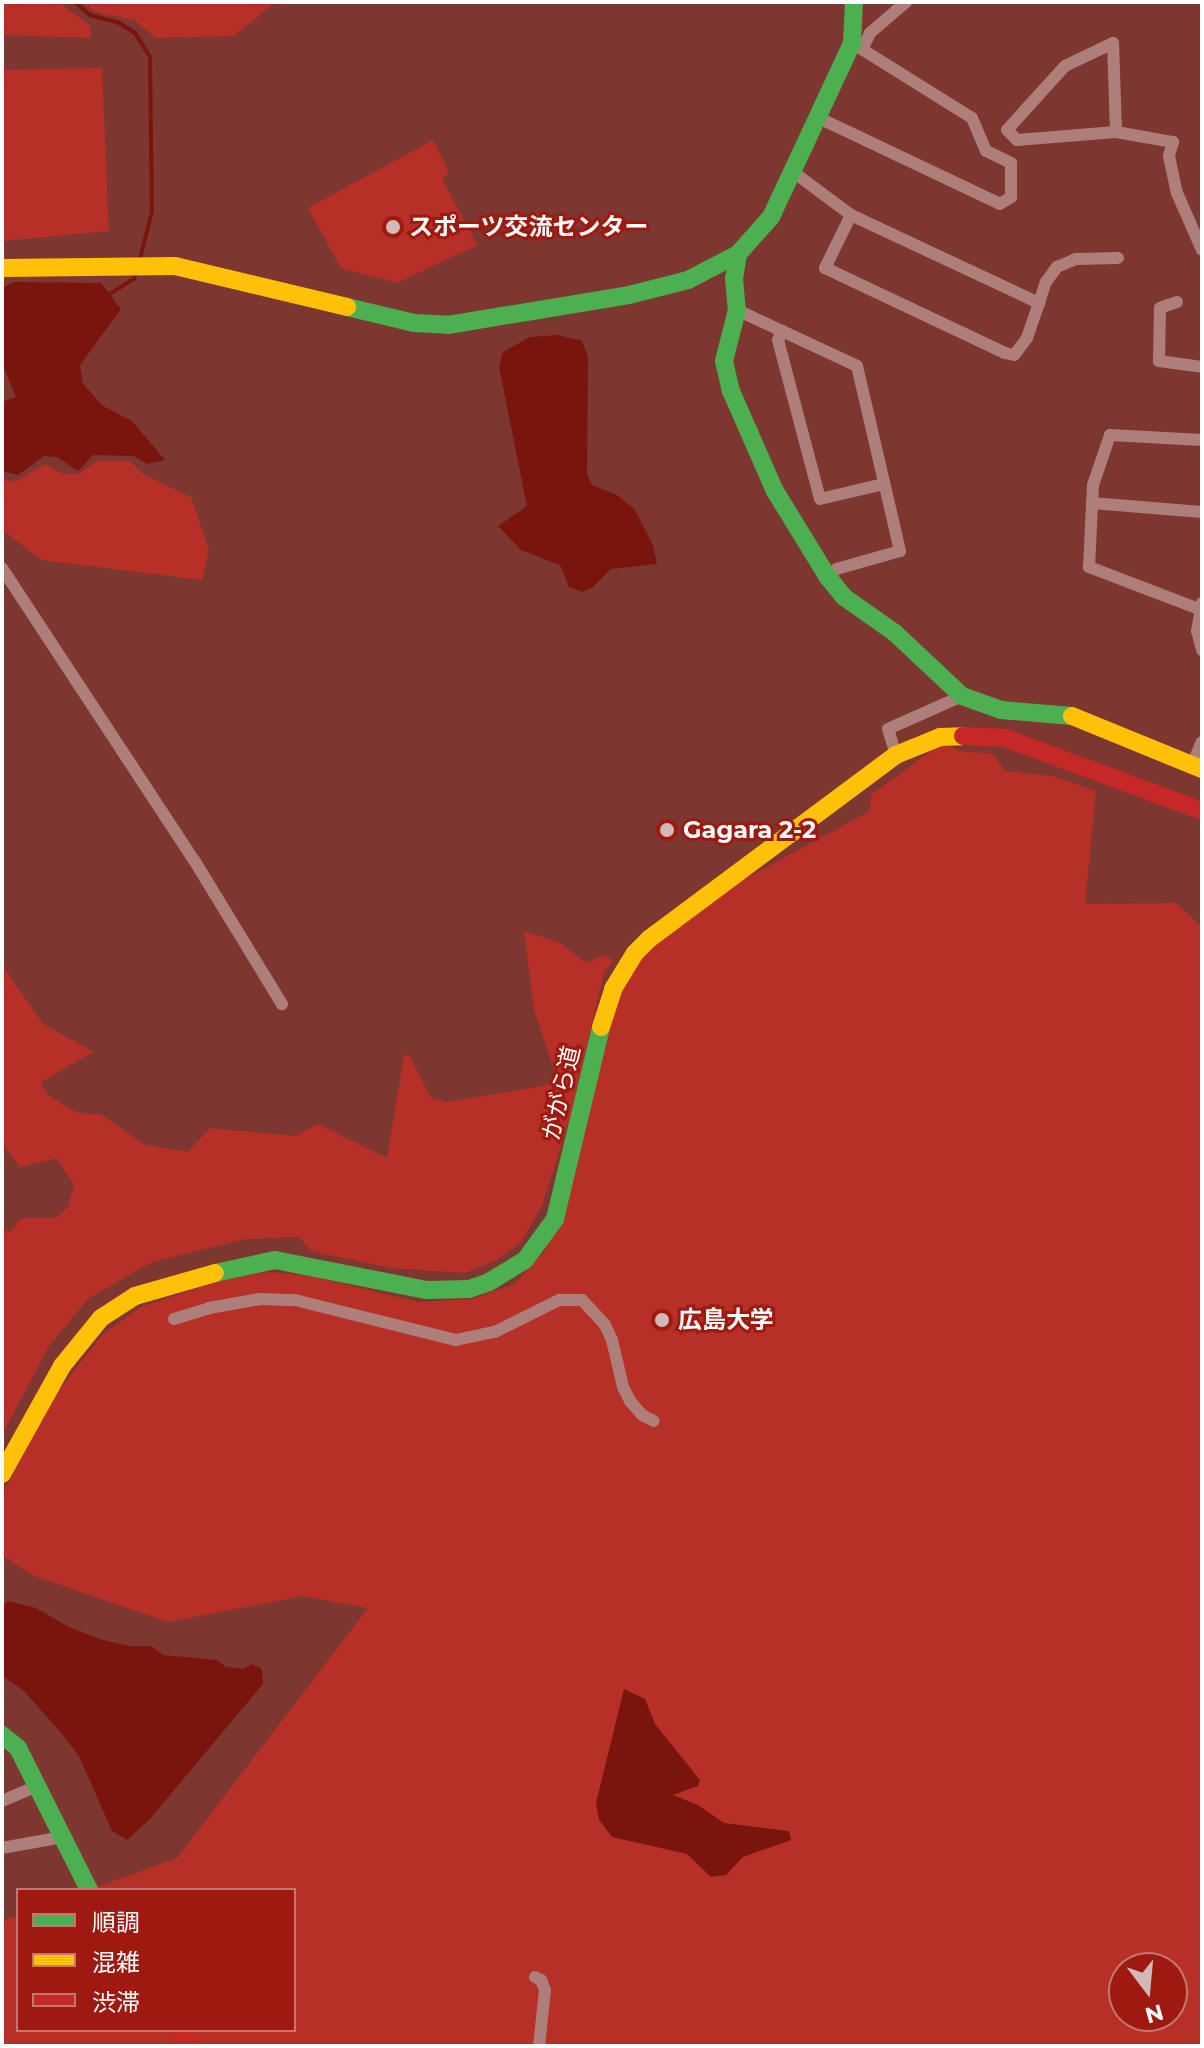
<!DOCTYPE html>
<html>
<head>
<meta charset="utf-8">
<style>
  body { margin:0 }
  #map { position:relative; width:1204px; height:2048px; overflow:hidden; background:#7e3630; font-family:Montserrat,"Noto Sans JP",sans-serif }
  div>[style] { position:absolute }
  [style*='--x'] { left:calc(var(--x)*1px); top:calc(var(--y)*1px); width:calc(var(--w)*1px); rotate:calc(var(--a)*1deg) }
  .green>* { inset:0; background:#b63028 }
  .water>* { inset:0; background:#7a150d }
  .stream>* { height:4px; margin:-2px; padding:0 2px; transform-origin:2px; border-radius:2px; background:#7a150d }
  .street>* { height:12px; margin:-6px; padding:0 6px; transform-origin:6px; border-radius:6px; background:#ae7e7b }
  .fast>* { height:18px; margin:-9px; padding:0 9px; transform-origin:9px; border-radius:9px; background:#4caf50 }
  .slow>* { height:18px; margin:-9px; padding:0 9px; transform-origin:9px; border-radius:9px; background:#ffc107 }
  .jam>* { height:18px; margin:-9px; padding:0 9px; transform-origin:9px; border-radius:9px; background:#c62828 }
  .dots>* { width:22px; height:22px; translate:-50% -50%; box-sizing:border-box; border:4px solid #9e1a10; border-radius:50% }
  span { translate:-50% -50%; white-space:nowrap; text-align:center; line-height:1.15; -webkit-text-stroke:6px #9e1a10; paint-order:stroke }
  .poi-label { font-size:24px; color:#fff; font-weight:700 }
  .left { translate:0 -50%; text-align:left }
  .street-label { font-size:24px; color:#fff }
  .frame { position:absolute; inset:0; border:4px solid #fff; pointer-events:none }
  .legend { position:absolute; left:16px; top:1888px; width:280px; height:144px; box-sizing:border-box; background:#9e1a10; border:2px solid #c57670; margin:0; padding:10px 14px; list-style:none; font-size:24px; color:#fff }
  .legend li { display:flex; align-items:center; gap:16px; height:40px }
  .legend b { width:40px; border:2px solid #c57670 }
  .north { position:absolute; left:1108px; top:1952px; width:80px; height:80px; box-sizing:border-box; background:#9e1a10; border:2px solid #c57670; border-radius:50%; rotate:164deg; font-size:22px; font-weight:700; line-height:32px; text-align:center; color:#fff }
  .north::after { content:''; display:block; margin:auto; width:28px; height:36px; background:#d2b9b7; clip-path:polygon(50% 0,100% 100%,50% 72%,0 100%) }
</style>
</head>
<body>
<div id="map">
  <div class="green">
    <i style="clip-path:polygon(2px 2px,58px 2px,91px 26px,91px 38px,2px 35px)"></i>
    <i style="clip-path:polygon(82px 2px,275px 2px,234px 36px,156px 38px,134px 20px,96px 12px)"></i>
    <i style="clip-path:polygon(102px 68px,109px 231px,2px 241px,2px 70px)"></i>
    <i style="clip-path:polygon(433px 140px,449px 172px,442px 179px,477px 245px,397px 283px,341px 268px,308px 208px)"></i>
    <i style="clip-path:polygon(97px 461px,130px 461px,144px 475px,191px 497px,209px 549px,202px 580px,42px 560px,2px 530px,2px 478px,14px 482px,45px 464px,63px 474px,79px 474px)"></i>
    <i style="clip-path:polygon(evenodd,942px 743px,960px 751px,993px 754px,1005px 771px,1053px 776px,1096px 791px,1085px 904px,1176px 903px,1202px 927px,1202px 2046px,2px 2046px,2px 1921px,18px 1916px,18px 2030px,294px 2030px,294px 1890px,89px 1890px,177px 1858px,368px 1608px,303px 1596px,168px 1622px,34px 1576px,2px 1555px,2px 1494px,59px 1390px,103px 1334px,141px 1307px,222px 1280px,267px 1272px,311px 1276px,418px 1302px,472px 1299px,515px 1284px,544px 1252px,563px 1209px,607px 989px,662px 924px,870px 811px,871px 795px,942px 743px,1124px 1968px,1172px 1968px,1172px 2016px,1124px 2016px,1124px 1968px)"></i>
    <i style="clip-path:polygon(524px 931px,560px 943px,587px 963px,604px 955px,613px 960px,604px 973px,569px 1121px,542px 1206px,522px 1241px,495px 1261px,465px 1273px,390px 1268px,311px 1251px,299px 1237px,245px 1239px,152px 1262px,88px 1299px,49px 1346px,2px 1435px,2px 1230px,10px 1232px,22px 1218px,56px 1218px,68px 1207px,74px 1185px,57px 1158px,20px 1167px,2px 1144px,2px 965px,43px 1024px,94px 1052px,41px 1082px,48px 1095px,76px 1112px,102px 1115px,145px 1145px,188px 1152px,210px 1128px,295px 1136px,318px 1124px,387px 1158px,404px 1056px,409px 1055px,431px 1098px,446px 1102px,544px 1086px,556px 1076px,534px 1009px)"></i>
  </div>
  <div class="water">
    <i style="clip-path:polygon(14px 282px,101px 283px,121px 309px,80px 365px,83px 384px,103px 406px,132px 421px,165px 460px,147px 464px,134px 456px,93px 455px,78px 471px,57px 457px,44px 456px,18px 475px,2px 471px,2px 402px,16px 397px,2px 363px,2px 288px)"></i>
    <i style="clip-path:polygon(558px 335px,582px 341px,588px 357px,587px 473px,592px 485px,617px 495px,635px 510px,653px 545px,657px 564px,611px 569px,593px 587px,582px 592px,569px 587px,560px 565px,521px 550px,498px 526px,527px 506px,499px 367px,503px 352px,530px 337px)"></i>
    <i style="clip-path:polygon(8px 1601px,36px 1608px,69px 1627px,103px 1640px,129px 1646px,151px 1646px,163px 1655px,217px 1660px,226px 1667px,243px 1669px,252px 1664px,262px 1669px,263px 1684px,149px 1820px,127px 1840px,112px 1831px,79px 1756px,63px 1735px,24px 1691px,2px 1676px,2px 1607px)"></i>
    <i style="clip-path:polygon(624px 1689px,645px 1699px,655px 1724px,700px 1780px,698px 1786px,673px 1795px,698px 1805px,724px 1823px,789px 1831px,791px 1840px,743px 1857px,726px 1875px,711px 1877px,687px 1854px,612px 1837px,599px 1820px,596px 1803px)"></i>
  </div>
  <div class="stream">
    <i style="--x:75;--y:2;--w:20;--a:41"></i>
    <i style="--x:90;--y:15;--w:30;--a:15"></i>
    <i style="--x:119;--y:23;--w:19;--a:32"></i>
    <i style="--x:135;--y:33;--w:28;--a:58"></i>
    <i style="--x:150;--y:57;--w:154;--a:89.3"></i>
    <i style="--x:152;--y:211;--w:49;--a:104"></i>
    <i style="--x:108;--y:295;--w:31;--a:-32"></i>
    <i style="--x:134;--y:279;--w:8;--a:-76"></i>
  </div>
  <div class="street">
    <i style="--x:862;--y:49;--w:18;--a:-63"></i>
    <i style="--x:870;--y:33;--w:48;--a:-40.7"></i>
    <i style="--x:819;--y:118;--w:200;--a:25.4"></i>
    <i style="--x:1000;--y:204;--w:13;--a:-32"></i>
    <i style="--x:1011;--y:197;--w:34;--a:-90"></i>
    <i style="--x:1011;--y:163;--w:28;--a:-154"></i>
    <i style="--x:986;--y:151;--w:36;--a:-113"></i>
    <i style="--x:972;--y:118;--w:142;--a:-148"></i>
    <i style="--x:1116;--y:132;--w:89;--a:-91.9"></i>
    <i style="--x:1113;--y:43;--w:53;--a:154.4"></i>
    <i style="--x:1065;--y:66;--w:86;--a:132.2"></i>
    <i style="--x:1007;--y:130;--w:14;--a:45"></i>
    <i style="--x:1017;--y:140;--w:99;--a:-4.6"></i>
    <i style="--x:1116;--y:132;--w:58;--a:10"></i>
    <i style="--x:1173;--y:142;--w:15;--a:106"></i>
    <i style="--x:1169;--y:156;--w:38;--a:78"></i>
    <i style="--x:1177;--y:193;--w:62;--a:66.3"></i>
    <i style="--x:792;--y:171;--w:74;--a:36.7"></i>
    <i style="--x:851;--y:215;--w:208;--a:25.1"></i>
    <i style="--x:1039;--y:303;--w:37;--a:109"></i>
    <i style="--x:1027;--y:338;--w:21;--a:127"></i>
    <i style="--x:1014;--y:355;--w:9;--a:-167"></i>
    <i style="--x:1005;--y:353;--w:199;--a:-154.7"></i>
    <i style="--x:825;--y:268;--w:59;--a:-63.9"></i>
    <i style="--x:1177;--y:302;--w:18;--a:161"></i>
    <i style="--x:1160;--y:308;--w:53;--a:91.1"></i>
    <i style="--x:1159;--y:361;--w:43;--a:7.9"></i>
    <i style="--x:1039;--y:303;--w:22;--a:-72"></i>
    <i style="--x:1046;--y:282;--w:19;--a:-54"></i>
    <i style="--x:1057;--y:267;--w:21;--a:-23"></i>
    <i style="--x:1076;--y:259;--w:42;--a:-1.4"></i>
    <i style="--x:737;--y:310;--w:132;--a:25"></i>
    <i style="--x:857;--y:366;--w:190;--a:76.9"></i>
    <i style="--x:900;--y:551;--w:66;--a:164.1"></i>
    <i style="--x:837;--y:569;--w:12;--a:145"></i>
    <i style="--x:783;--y:331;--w:10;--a:119"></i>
    <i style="--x:778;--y:340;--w:164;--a:75.2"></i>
    <i style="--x:820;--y:499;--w:66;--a:-13.2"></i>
    <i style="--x:1092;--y:503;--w:110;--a:4.7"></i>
    <i style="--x:2;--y:568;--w:349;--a:56.7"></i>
    <i style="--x:194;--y:860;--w:169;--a:58.6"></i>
    <i style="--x:1202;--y:603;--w:28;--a:100"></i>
    <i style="--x:1197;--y:631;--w:20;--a:75"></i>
    <i style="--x:1199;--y:609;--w:118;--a:-159.1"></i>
    <i style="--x:1089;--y:567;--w:82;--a:-87.2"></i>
    <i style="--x:1093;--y:485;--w:53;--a:-71.2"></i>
    <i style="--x:1110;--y:435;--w:92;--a:3.1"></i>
    <i style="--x:896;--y:755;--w:27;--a:-107"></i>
    <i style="--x:888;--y:729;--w:81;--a:-24"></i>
    <i style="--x:1192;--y:765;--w:25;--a:-67"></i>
    <i style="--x:174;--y:1319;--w:37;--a:-17"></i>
    <i style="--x:209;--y:1308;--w:52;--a:-10"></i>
    <i style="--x:260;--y:1299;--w:35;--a:2"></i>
    <i style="--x:295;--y:1300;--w:166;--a:14"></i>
    <i style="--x:456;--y:1340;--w:40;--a:-12"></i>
    <i style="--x:495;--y:1332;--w:72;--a:-26.6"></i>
    <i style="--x:559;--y:1300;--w:23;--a:0"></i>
    <i style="--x:582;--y:1300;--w:34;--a:47"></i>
    <i style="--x:605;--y:1325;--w:17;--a:65"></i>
    <i style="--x:612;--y:1340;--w:48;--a:76.8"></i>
    <i style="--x:623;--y:1387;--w:16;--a:63"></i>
    <i style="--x:630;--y:1401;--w:18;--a:49"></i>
    <i style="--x:642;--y:1415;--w:13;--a:27"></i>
    <i style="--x:2;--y:1801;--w:39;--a:-23"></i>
    <i style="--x:2;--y:1848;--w:62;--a:-10.2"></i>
    <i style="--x:535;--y:1977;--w:7;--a:27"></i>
    <i style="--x:541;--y:1980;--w:11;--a:68"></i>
    <i style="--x:545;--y:1990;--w:56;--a:96.1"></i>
  </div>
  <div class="fast">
    <i style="--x:738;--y:254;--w:24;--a:99"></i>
    <i style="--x:734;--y:278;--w:32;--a:85"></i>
    <i style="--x:737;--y:310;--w:53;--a:104.3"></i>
    <i style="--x:724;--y:361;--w:31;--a:77"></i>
    <i style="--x:731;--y:391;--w:109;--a:66.3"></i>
    <i style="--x:775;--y:491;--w:100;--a:58.5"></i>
    <i style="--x:827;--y:576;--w:27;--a:51"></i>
    <i style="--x:844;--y:597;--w:62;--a:35.2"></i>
    <i style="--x:895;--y:633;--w:92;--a:43.2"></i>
    <i style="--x:962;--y:696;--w:41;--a:19.7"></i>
    <i style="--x:1001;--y:710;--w:71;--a:4.8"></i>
    <i style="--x:347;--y:307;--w:69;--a:13.4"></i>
    <i style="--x:414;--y:323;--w:34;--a:3"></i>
    <i style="--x:448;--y:325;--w:183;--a:-9.4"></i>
    <i style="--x:629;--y:295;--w:61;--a:-14.3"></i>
    <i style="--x:688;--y:280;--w:56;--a:-27.5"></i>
    <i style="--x:738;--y:254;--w:50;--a:-48.3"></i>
    <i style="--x:771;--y:217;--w:192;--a:-65"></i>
    <i style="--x:852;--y:43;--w:41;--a:-87.2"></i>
    <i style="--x:215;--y:1273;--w:61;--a:-12.2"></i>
    <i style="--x:275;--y:1260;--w:155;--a:11.2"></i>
    <i style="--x:427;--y:1290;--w:42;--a:-1.4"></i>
    <i style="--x:469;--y:1289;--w:21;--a:-19"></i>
    <i style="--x:489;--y:1282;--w:42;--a:-31.4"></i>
    <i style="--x:525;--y:1260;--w:51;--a:-53.8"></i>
    <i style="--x:555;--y:1219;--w:197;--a:-76.5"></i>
    <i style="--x:2;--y:1735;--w:21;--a:39"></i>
    <i style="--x:18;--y:1748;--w:159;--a:63.4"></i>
  </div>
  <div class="slow">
    <i style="--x:2;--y:268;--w:173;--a:-0.7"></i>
    <i style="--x:175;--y:266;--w:177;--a:13.4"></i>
    <i style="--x:1072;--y:716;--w:140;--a:22.2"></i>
    <i style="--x:601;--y:1027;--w:40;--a:-72"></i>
    <i style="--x:613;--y:989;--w:42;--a:-58.6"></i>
    <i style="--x:635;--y:953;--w:20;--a:-45"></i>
    <i style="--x:649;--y:939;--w:308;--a:-36.7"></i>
    <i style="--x:896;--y:755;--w:48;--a:-22.2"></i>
    <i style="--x:940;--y:737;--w:23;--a:-2"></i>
    <i style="--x:2;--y:1474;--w:124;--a:-60.9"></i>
    <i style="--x:62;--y:1366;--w:62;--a:-50.9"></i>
    <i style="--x:101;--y:1318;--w:40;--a:-32.9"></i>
    <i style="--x:135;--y:1296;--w:83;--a:-16"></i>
  </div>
  <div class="jam">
    <i style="--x:963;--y:736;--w:42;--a:2.7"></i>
    <i style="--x:1005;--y:738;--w:210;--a:20.3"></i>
    <i style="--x:180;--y:2030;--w:20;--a:53"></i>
  </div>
  <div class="dots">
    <i style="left:393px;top:227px;background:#d2b9b7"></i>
    <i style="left:667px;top:830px;background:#d2b9b7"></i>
    <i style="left:662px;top:1320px;background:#d2b9b7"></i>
  </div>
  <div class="poi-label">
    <span class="left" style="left:409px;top:227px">スポーツ交流センター</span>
    <span class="left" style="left:683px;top:830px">Gagara 2-2</span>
    <span class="left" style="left:678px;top:1320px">広島大学</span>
  </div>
  <div class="street-label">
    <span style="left:561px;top:1093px;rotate:-77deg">ががら道</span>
  </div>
  <div class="frame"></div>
  <ul class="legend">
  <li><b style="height:10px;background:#4caf50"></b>順調</li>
  <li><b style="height:10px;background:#ffc107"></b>混雑</li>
  <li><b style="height:10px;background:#c62828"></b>渋滞</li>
  </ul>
  <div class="north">N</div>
</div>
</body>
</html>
